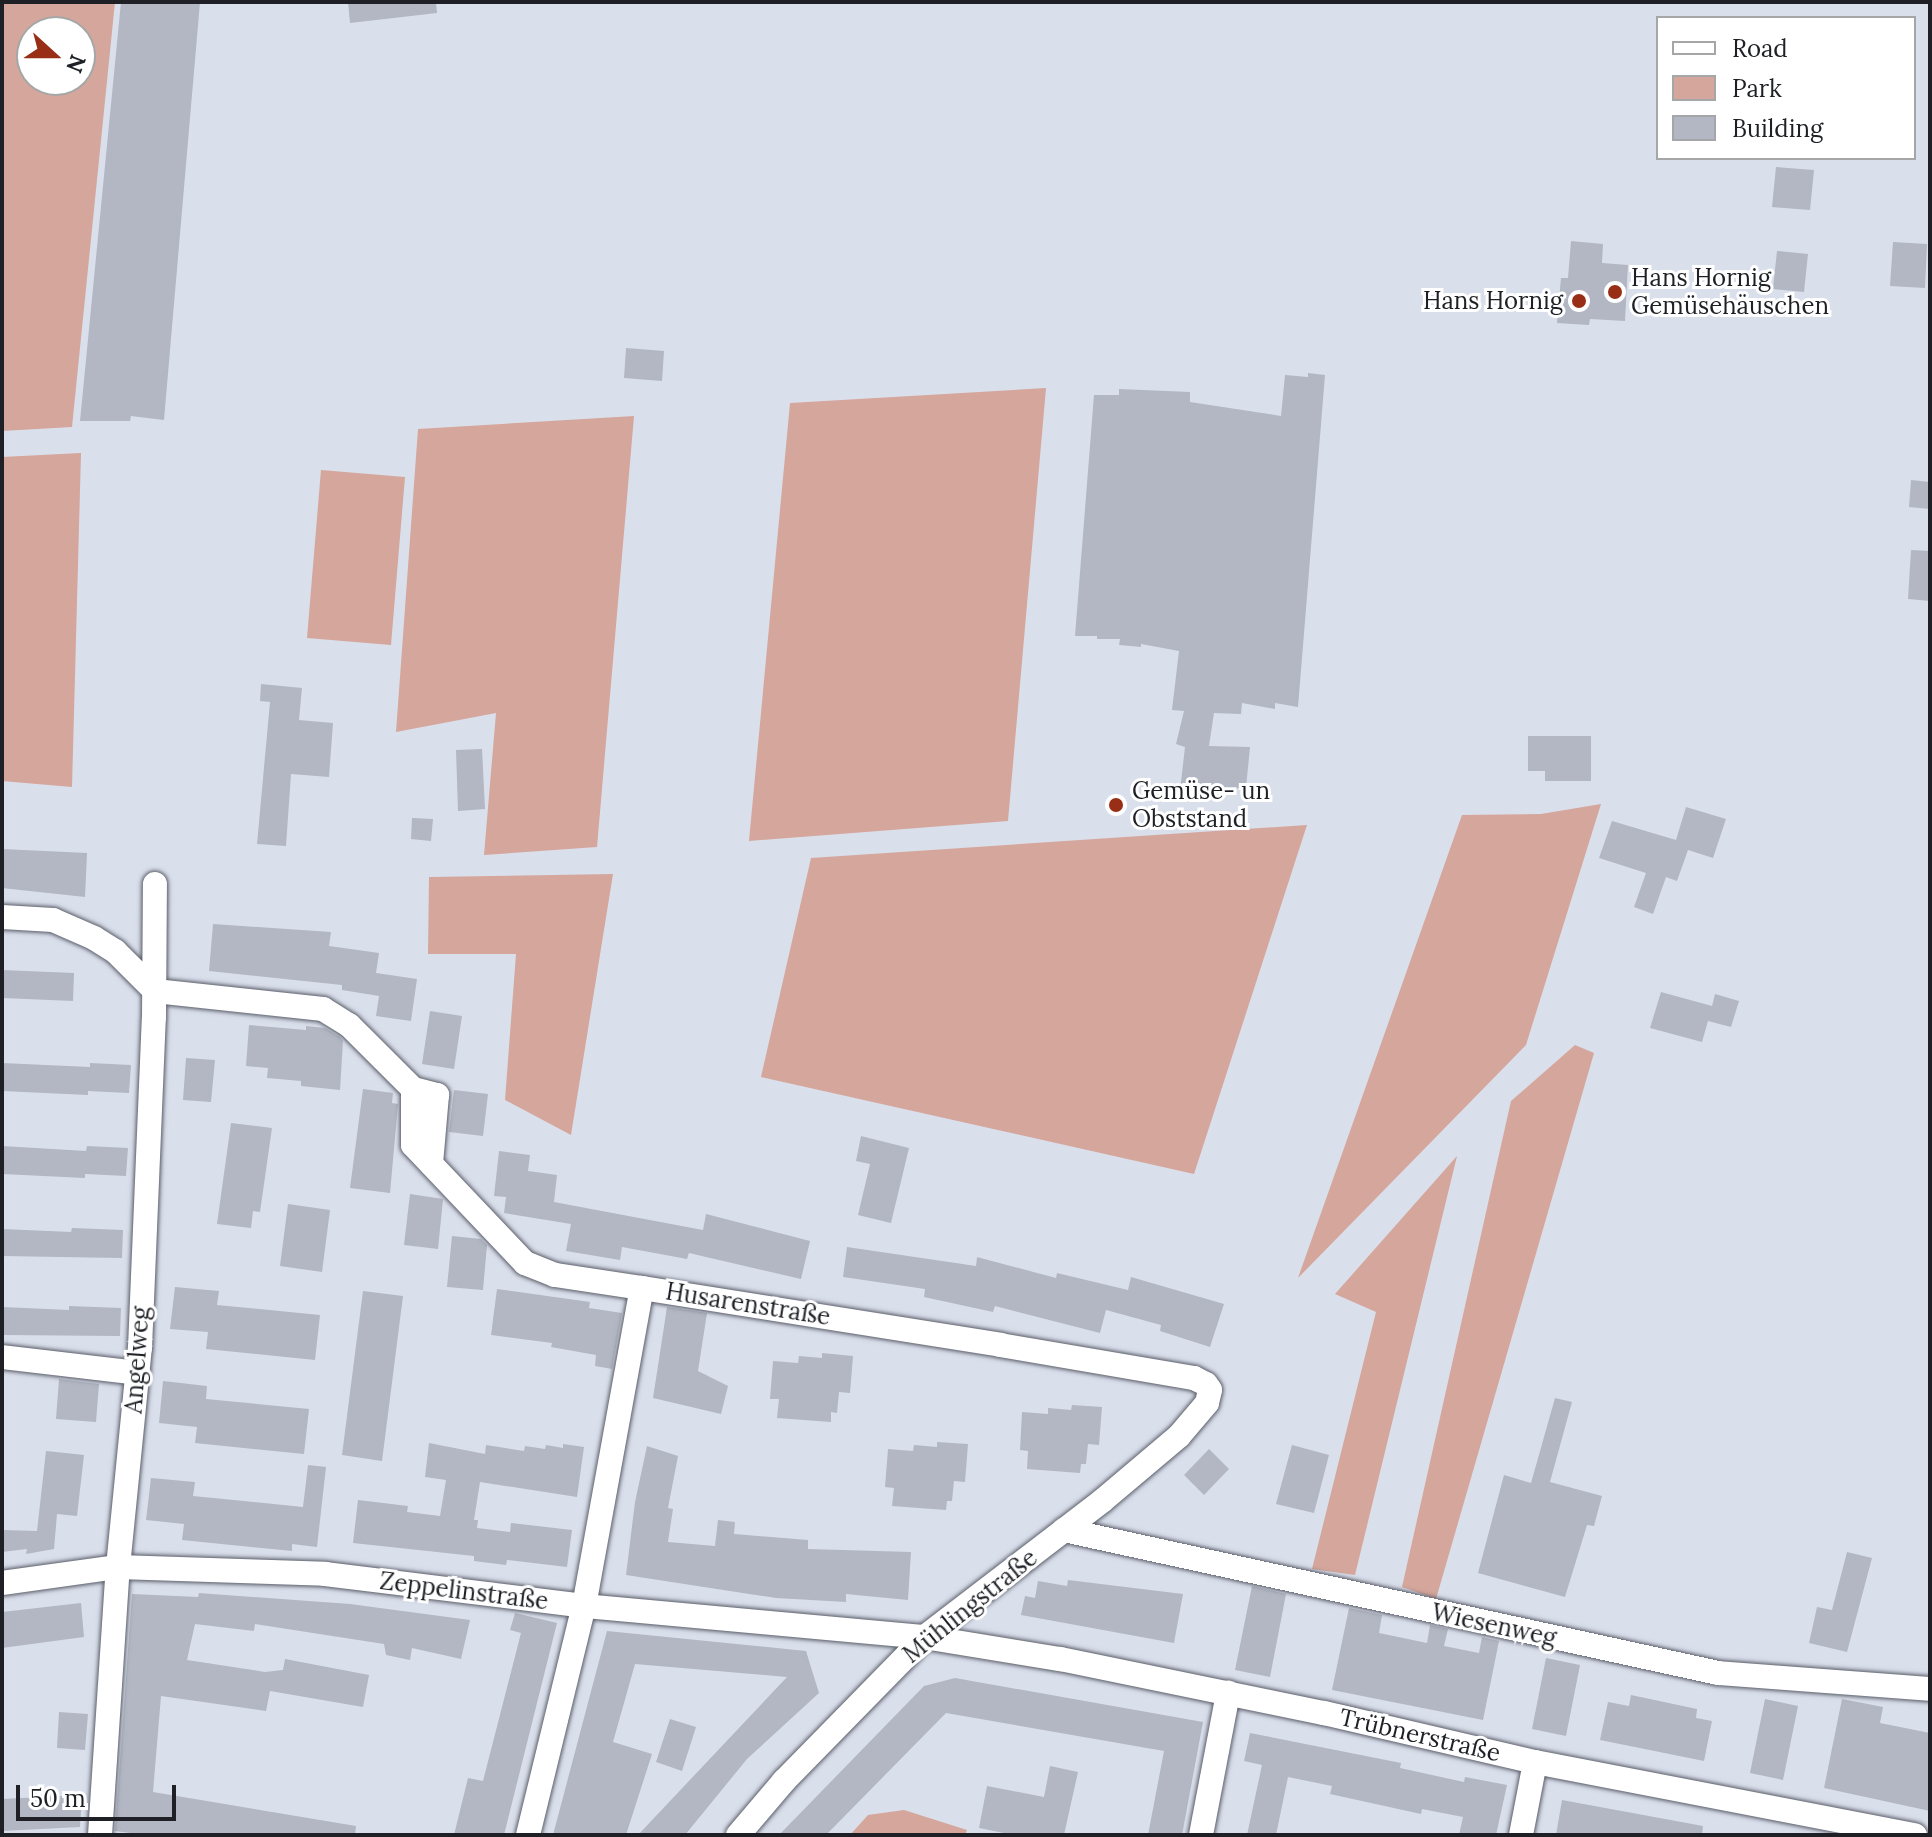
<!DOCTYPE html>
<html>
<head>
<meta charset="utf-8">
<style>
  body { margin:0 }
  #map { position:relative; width:1932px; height:1837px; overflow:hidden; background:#dadfec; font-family:Lora,serif }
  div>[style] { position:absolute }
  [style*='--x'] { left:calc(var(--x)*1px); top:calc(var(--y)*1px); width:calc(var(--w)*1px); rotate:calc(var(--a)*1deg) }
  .green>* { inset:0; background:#d5a69b }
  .building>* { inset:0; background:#b2b7c3 }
  .roads { filter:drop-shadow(0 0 2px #5a5e69) drop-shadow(0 0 2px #5a5e69) }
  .minor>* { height:24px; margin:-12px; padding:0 12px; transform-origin:12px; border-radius:12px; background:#fff }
  .dots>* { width:22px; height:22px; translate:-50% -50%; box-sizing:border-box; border:4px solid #fff; border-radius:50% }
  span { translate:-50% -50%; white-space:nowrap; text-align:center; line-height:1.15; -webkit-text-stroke:6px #fff; paint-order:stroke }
  .poi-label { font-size:24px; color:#1e2025 }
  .left { translate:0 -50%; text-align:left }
  .right { translate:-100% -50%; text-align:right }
  .street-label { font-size:24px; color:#1e2025 }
  .frame { position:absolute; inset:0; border:4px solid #1e2025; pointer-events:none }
  .legend { position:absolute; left:1656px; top:16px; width:260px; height:144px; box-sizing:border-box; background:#fff; border:2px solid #a5a6a8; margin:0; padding:10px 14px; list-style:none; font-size:24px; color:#1e2025 }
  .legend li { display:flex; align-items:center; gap:16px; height:40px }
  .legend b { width:40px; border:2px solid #a5a6a8 }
  .north { position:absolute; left:16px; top:16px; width:80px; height:80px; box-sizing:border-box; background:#fff; border:2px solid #a5a6a8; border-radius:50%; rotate:111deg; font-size:22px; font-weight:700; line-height:32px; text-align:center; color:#1e2025 }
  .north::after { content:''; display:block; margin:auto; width:28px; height:36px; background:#972e15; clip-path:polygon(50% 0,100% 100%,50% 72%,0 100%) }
  .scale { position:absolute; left:16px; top:1785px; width:160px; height:36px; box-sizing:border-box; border:4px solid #1e2025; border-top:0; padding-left:10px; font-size:24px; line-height:28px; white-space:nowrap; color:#1e2025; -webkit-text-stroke:6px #fff; paint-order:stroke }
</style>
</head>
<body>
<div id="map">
  <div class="green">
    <i style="clip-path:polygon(evenodd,2px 2px,115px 2px,72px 427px,2px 431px,2px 2px,80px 32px,80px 80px,32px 80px,32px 32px,80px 32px)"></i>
    <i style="clip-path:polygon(1046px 388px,1008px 821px,749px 841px,790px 403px)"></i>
    <i style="clip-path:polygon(634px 416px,597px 847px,484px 855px,496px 713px,396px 732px,418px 429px)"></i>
    <i style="clip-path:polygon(81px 453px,72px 787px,2px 781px,2px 457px)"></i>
    <i style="clip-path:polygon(321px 470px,405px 477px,391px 645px,307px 638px)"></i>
    <i style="clip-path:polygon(1601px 804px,1526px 1045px,1298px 1278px,1462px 815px,1541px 814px)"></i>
    <i style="clip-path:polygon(1307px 825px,1194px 1174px,761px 1077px,811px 858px)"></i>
    <i style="clip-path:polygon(613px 874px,571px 1135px,505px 1100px,516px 954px,428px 954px,429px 877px)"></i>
    <i style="clip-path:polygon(1575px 1045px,1594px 1053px,1436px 1599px,1402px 1587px,1511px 1101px)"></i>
    <i style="clip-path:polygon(1457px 1156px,1355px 1575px,1312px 1569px,1376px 1312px,1335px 1294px)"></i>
    <i style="clip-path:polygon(904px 1810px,967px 1830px,965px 1835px,850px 1835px,868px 1815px)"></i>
  </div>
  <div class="building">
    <i style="clip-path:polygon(121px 2px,200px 2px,164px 420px,131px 416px,130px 421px,80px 421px)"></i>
    <i style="clip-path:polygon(348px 2px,436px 2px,437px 13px,350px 23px)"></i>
    <i style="clip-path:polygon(1776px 167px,1814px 170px,1810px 210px,1772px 207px)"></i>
    <i style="clip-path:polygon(1571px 241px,1603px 244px,1602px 263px,1628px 265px,1625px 321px,1590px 319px,1589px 325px,1557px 323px,1561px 278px,1568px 278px)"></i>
    <i style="clip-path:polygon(1893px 242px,1927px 244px,1925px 288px,1890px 286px)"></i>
    <i style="clip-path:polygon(1777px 251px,1808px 254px,1804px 292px,1773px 289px)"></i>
    <i style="clip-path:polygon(626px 348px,664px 351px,662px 381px,624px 378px)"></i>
    <i style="clip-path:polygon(1308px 373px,1325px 375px,1298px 707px,1275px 703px,1275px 709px,1242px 703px,1241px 714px,1214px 713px,1209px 746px,1250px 747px,1246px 788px,1180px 791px,1185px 747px,1176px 744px,1184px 711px,1172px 710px,1179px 651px,1141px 644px,1141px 647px,1119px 645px,1120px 639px,1097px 639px,1097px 636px,1075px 636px,1094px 395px,1119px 395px,1119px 389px,1190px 392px,1190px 402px,1281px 416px,1285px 375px,1308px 377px)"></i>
    <i style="clip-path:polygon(1911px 480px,1930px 482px,1930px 509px,1909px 507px)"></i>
    <i style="clip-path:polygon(1911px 550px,1930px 551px,1930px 601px,1908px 599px)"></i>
    <i style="clip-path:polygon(261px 684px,302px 688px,299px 720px,333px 723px,329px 777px,291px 774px,286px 846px,257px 844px,270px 702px,260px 701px)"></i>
    <i style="clip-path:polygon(1528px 736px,1591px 736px,1591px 781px,1545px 781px,1545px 771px,1528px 771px)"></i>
    <i style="clip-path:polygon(482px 749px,485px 809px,458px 811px,456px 750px)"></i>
    <i style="clip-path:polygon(1686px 807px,1726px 819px,1713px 858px,1688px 850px,1677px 881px,1666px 877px,1653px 914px,1634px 907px,1646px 873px,1599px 858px,1612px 821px,1676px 840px)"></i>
    <i style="clip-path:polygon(412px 818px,433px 819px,431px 841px,411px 839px)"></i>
    <i style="clip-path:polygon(2px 849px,87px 853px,85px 897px,2px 888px)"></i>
    <i style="clip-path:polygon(213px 924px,331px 932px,329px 946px,379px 953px,376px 973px,417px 979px,411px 1021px,376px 1016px,379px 996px,342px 990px,342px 985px,209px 971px)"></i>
    <i style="clip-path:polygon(2px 970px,74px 973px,73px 1001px,2px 998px)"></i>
    <i style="clip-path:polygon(1661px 992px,1712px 1006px,1715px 994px,1739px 1001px,1731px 1027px,1708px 1021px,1702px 1042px,1650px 1028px)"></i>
    <i style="clip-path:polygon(430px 1011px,462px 1016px,454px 1069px,422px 1064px)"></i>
    <i style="clip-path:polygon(249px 1025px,306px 1030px,306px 1026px,325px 1028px,340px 1037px,343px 1041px,340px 1090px,301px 1086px,301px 1081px,267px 1078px,268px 1068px,246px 1066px)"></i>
    <i style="clip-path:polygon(186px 1058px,215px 1060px,211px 1102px,183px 1100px)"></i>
    <i style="clip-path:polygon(2px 1063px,90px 1067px,90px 1063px,131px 1065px,129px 1093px,88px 1091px,88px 1095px,2px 1091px)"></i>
    <i style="clip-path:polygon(363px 1089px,393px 1093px,392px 1103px,398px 1104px,390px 1193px,350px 1188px)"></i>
    <i style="clip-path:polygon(454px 1090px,488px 1094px,483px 1136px,449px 1132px)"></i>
    <i style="clip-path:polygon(231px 1123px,272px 1128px,260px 1212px,253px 1211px,251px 1228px,217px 1224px)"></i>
    <i style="clip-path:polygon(861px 1136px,909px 1148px,891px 1223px,858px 1215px,870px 1164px,856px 1161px)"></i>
    <i style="clip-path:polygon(2px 1146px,86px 1151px,87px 1146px,128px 1148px,126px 1176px,85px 1174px,85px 1178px,2px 1174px)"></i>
    <i style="clip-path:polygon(499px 1151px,530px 1155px,528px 1171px,557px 1175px,554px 1202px,703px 1230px,706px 1214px,810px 1241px,801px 1279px,689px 1253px,687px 1259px,622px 1247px,620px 1260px,566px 1251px,571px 1224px,504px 1213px,506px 1197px,494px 1196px)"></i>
    <i style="clip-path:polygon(410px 1194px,443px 1199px,438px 1249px,404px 1245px)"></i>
    <i style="clip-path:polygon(288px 1204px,330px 1210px,322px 1272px,280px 1266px)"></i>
    <i style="clip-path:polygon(72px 1228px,123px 1230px,122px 1258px,2px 1256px,2px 1229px,71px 1232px)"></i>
    <i style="clip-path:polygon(452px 1236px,481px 1239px,487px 1245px,483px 1290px,447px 1287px)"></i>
    <i style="clip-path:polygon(847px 1247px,976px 1266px,977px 1257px,1056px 1278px,1057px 1273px,1128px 1290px,1131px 1277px,1224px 1304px,1210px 1347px,1160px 1331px,1161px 1325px,1106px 1310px,1100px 1333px,995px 1306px,993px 1312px,924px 1297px,925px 1289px,843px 1277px)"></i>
    <i style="clip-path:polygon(175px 1287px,219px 1291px,217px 1305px,320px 1315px,315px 1360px,206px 1349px,208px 1332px,170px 1329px)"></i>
    <i style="clip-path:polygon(497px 1289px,590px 1302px,589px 1308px,622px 1313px,612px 1369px,595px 1366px,596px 1355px,551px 1347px,552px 1343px,491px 1335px)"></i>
    <i style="clip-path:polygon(363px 1291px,403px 1296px,382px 1461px,342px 1455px)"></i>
    <i style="clip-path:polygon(69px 1306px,121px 1308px,120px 1336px,2px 1335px,2px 1307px,69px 1310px)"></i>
    <i style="clip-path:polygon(667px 1307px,707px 1313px,698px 1371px,728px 1386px,721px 1414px,653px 1398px)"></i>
    <i style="clip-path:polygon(822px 1353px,853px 1356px,850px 1393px,839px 1392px,837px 1413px,831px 1412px,831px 1422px,777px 1418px,779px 1399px,770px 1399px,773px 1361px,798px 1363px,799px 1356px,822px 1358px)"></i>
    <i style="clip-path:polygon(59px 1379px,99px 1384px,96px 1422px,56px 1419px)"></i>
    <i style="clip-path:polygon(163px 1381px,207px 1386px,206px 1399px,309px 1409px,304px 1454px,195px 1443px,197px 1427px,159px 1423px)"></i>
    <i style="clip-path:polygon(1555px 1398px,1572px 1402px,1550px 1482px,1602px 1496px,1594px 1526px,1587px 1525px,1565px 1597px,1478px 1573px,1504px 1475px,1531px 1483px)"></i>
    <i style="clip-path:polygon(1072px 1405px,1102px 1407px,1099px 1445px,1088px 1444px,1086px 1464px,1081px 1464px,1080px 1473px,1027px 1469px,1028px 1451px,1020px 1450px,1022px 1412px,1048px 1414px,1048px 1408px,1071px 1410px)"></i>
    <i style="clip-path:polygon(937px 1442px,968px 1444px,965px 1482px,954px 1481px,952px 1501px,947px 1501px,946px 1510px,892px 1506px,894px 1488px,885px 1487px,888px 1449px,913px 1451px,914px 1445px,937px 1447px)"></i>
    <i style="clip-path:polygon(429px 1443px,485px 1454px,486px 1445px,524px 1451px,525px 1446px,545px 1449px,546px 1445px,563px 1448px,563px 1444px,584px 1447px,577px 1497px,480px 1482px,474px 1520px,478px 1520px,477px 1528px,510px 1532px,511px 1523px,572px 1530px,567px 1567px,507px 1560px,506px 1565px,474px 1561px,474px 1556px,353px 1543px,358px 1500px,408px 1506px,407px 1512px,440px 1516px,446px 1480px,425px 1477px)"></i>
    <i style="clip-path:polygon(1292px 1445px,1329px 1455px,1314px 1513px,1276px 1504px)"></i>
    <i style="clip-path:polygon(647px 1446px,678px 1456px,668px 1508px,673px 1509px,668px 1542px,715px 1546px,718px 1520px,735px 1522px,734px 1534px,808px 1540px,808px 1549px,911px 1552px,908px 1600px,846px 1594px,846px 1602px,776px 1598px,626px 1575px,635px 1502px)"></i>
    <i style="clip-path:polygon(1209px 1449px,1229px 1469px,1204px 1495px,1184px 1475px)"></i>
    <i style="clip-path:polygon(46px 1451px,84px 1455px,77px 1516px,57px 1514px,54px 1549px,26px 1554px,27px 1549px,2px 1552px,2px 1530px,37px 1531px)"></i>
    <i style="clip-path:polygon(308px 1465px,326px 1467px,317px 1547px,292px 1544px,292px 1551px,182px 1540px,184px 1524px,146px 1520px,151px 1478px,195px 1482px,193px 1496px,303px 1507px)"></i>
    <i style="clip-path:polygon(1847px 1552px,1872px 1558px,1847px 1652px,1809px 1643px,1817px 1607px,1832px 1610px)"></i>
    <i style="clip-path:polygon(1068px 1580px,1183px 1594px,1174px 1643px,1021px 1615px,1025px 1596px,1035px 1598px,1038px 1581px,1067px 1586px)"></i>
    <i style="clip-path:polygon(1252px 1586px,1286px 1594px,1270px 1677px,1235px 1670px)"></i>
    <i style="clip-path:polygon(199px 1593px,350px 1604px,470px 1620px,461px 1659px,412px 1648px,410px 1660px,386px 1655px,384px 1644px,255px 1624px,254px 1631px,195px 1624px,187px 1660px,265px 1672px,283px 1670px,285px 1659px,369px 1675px,363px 1707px,270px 1691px,266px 1711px,161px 1696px,153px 1792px,356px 1826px,355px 1835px,145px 1835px,115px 1831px,132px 1594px,198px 1597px)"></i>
    <i style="clip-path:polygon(81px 1603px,84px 1637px,2px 1648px,2px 1612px)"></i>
    <i style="clip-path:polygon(1349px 1608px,1382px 1615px,1379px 1633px,1427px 1643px,1430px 1625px,1448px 1629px,1444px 1646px,1479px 1653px,1482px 1637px,1499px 1641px,1483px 1720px,1332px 1690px)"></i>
    <i style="clip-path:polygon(515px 1613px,557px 1623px,504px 1835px,454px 1835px,468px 1778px,483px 1781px,521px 1633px,510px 1630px)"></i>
    <i style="clip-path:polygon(607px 1631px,806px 1651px,819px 1693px,747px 1759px,685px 1835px,638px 1835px,787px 1677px,635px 1664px,613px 1742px,652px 1754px,626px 1835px,553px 1835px)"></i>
    <i style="clip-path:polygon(1546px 1658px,1580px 1665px,1566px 1736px,1532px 1729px)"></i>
    <i style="clip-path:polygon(955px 1678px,1203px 1722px,1182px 1835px,1148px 1835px,1164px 1751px,946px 1713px,826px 1835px,779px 1835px,924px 1686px)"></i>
    <i style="clip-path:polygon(1631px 1695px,1697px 1709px,1696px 1718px,1712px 1721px,1704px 1761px,1600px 1740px,1608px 1702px,1629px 1706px)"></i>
    <i style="clip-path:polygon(1765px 1699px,1798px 1706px,1783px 1780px,1750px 1773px)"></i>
    <i style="clip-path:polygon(1842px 1699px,1883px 1707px,1880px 1723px,1930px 1733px,1930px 1811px,1824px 1788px)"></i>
    <i style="clip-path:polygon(59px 1712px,88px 1714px,85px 1750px,57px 1748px)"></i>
    <i style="clip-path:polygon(670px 1719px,696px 1727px,682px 1771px,656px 1762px)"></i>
    <i style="clip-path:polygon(1250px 1733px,1401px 1763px,1400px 1768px,1464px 1782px,1465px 1777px,1507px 1785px,1496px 1835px,1459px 1835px,1463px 1817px,1422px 1809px,1421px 1814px,1330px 1794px,1332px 1786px,1288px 1777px,1276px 1835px,1247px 1835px,1262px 1765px,1244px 1761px)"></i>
    <i style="clip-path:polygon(1050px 1766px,1078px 1772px,1064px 1835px,1014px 1835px,979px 1828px,987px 1786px,1044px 1797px)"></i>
    <i style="clip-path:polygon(82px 1795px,80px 1827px,2px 1831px,2px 1799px)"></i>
    <i style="clip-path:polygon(1562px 1800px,1703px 1826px,1702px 1835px,1556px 1835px)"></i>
  </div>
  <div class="roads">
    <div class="minor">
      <i style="--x:2;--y:917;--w:51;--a:3.4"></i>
      <i style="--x:53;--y:920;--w:45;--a:23.7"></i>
      <i style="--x:94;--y:938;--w:25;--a:32"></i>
      <i style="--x:115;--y:951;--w:57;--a:45"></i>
      <i style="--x:155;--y:991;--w:169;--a:6.1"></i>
      <i style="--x:323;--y:1009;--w:31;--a:32"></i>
      <i style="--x:349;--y:1025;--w:91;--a:45"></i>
      <i style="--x:413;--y:1089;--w:56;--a:90"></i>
      <i style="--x:413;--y:1145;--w:163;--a:46.5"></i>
      <i style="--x:525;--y:1263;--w:32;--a:22"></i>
      <i style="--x:555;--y:1275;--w:88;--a:8.5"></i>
      <i style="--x:413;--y:1089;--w:25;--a:14"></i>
      <i style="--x:437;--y:1095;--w:69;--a:95"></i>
      <i style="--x:2;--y:1357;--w:137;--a:6.7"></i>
      <i style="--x:1064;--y:1530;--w:669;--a:12.33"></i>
      <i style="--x:1718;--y:1673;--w:213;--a:4.3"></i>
      <i style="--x:2;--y:1583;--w:117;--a:-7.9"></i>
      <i style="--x:118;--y:1567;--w:207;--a:1.9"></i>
      <i style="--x:325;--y:1574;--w:261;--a:7"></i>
      <i style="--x:584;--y:1606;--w:342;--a:5.2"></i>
      <i style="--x:925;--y:1637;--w:137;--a:9.3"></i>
      <i style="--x:1060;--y:1659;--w:269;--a:11.6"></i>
      <i style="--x:1324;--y:1713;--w:217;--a:13.1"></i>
      <i style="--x:1535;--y:1762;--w:387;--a:10.9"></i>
      <i style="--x:100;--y:1835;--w:269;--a:-86.2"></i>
      <i style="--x:118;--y:1567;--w:220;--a:-84.3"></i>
      <i style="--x:140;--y:1348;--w:330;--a:-87.6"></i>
      <i style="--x:154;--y:1018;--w:134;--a:-89.6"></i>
      <i style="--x:528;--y:1835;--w:236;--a:-76.3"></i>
      <i style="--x:584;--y:1606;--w:323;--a:-79.7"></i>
      <i style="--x:642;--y:1288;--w:363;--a:9"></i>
      <i style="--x:1000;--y:1345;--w:197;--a:9.7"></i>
      <i style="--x:1194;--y:1378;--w:13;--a:27"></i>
      <i style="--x:1206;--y:1384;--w:7;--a:56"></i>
      <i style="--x:1210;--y:1390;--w:13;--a:103"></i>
      <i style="--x:1207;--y:1403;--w:43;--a:130.3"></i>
      <i style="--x:1179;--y:1436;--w:101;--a:139.8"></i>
      <i style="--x:1102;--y:1501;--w:223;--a:142.5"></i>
      <i style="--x:925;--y:1637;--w:202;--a:134.4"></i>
      <i style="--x:784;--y:1781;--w:71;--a:130.4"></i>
      <i style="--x:1201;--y:1835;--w:145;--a:-79.2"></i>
      <i style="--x:1521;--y:1835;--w:74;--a:-79.1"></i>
    </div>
  </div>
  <div class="dots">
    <i style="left:1615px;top:292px;background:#972e15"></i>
    <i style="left:1579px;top:301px;background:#972e15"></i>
    <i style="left:1116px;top:805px;background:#972e15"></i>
  </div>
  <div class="poi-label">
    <span class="left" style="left:1631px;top:292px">Hans Hornig<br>Gemüsehäuschen</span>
    <span class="right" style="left:1563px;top:301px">Hans Hornig</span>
    <span class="left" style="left:1132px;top:805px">Gemüse- un<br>Obststand</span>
  </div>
  <div class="street-label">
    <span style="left:748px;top:1304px;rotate:9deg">Husarenstraße</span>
    <span style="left:137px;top:1360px;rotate:-86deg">Angelweg</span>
    <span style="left:464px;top:1591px;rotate:7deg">Zeppelinstraße</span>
    <span style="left:970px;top:1606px;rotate:-39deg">Mühlingstraße</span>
    <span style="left:1494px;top:1625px;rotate:12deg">Wiesenweg</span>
    <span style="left:1420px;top:1735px;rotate:13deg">Trübnerstraße</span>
  </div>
  <div class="frame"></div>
  <ul class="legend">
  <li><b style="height:10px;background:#fff"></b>Road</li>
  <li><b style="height:22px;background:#d5a69b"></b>Park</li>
  <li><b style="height:22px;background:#b2b7c3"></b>Building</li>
  </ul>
  <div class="north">N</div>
  <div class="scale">50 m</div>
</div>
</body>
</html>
